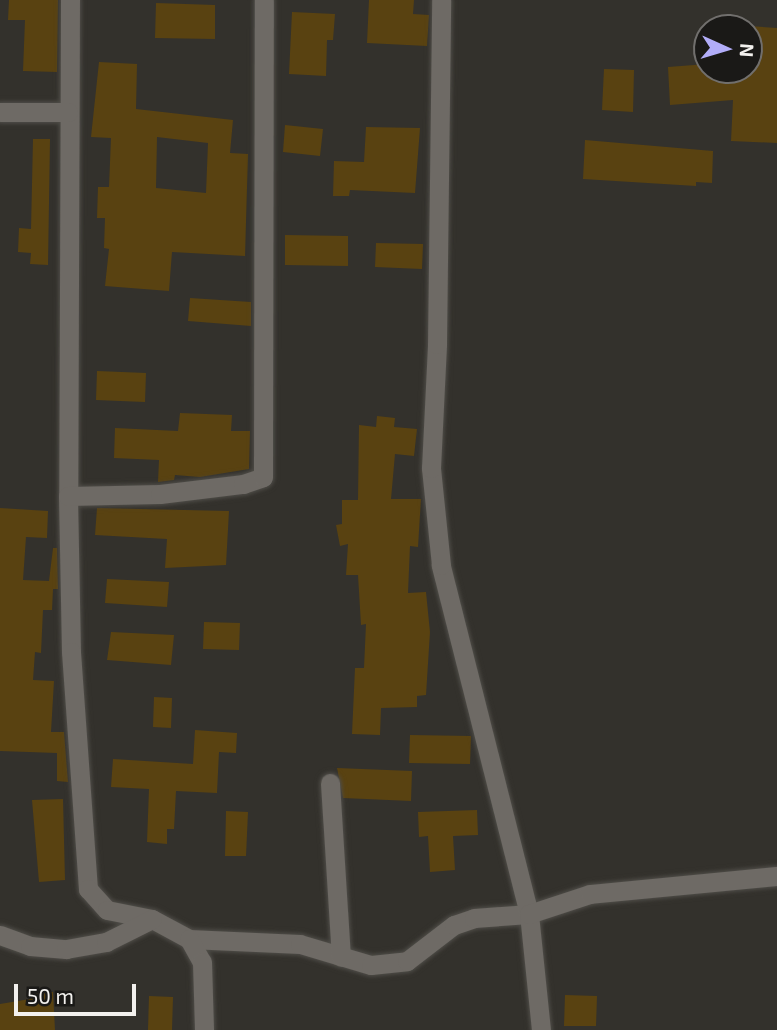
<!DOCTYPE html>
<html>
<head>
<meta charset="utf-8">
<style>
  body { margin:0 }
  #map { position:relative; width:777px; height:1030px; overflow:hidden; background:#33312c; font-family:"Exo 2",sans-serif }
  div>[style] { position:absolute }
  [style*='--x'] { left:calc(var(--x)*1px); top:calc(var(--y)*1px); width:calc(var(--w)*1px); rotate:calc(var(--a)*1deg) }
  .building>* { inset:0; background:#594211 }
  .roads { filter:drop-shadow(0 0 2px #4f4d48) drop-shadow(0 0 2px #4f4d48) }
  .street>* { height:19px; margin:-9.5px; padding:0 9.5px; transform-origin:9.5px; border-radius:9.5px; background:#6e6a65 }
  span { translate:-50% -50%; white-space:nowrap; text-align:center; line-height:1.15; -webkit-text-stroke:5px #1a1917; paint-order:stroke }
  .north { position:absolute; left:693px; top:14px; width:70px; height:70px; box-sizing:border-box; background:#1a1917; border:2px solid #716f6d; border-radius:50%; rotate:94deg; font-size:19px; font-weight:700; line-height:28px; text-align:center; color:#f3f1ee }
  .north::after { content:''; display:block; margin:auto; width:24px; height:32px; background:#b2adf9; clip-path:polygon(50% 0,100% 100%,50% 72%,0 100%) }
  .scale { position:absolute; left:14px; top:984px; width:122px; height:32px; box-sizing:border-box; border:4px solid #f3f1ee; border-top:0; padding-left:9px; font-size:21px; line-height:24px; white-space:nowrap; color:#f3f1ee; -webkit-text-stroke:5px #1a1917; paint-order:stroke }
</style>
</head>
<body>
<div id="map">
  <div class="building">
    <i style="clip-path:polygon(9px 0,58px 0,57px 72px,23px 71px,25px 20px,8px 20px)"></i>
    <i style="clip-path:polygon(369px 0,414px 0,413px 14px,429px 15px,427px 46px,367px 43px)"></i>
    <i style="clip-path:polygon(156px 3px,215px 5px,215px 39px,155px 38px)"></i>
    <i style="clip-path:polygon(292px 12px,335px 14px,333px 40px,327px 40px,326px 76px,289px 74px)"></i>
    <i style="clip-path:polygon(749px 26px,777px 28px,777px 143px,731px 141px,733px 100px,670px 105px,668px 67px,707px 64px,707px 70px,749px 70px)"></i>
    <i style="clip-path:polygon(evenodd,99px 62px,137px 64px,136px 109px,233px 120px,230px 153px,248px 154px,245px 256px,172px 252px,169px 291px,105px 286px,109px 249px,104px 248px,105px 218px,97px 218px,98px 187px,109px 187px,111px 138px,91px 137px,99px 62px,157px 137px,208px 143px,206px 193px,156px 188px,157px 137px)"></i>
    <i style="clip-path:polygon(604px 69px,634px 70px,633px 112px,602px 110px)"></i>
    <i style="clip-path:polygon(285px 125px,323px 129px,320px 156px,283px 152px)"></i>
    <i style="clip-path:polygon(366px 127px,420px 128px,415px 193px,350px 190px,349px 196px,333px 196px,334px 161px,364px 162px)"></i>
    <i style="clip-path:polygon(33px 139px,50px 139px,48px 265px,30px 264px,31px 253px,18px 252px,19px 228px,31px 229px)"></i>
    <i style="clip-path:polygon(585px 140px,713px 151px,712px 183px,696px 182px,696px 186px,583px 179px)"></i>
    <i style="clip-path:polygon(285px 235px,348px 236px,348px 266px,285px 265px)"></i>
    <i style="clip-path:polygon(376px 243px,423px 244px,422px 269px,375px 267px)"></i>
    <i style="clip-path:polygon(190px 298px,251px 302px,251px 326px,188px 321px)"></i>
    <i style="clip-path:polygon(97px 371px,146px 373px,145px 402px,96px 400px)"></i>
    <i style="clip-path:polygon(180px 413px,232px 415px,231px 431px,250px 431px,249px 469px,200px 477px,175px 475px,174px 480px,158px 482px,159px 460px,114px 458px,115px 428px,178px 431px)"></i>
    <i style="clip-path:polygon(377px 416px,395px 418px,394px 427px,417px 429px,414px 456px,395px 454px,391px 499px,421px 499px,418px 547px,410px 546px,408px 593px,426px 592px,430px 632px,426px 695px,417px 696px,417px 707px,381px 708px,380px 735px,352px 734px,355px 668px,364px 668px,366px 624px,361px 625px,358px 575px,346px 575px,348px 544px,340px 546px,336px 525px,342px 524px,342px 500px,358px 500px,359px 425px,376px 427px)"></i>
    <i style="clip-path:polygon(0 508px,48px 511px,47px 538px,26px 537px,23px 580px,49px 581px,53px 548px,57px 548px,58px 589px,53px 589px,52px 610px,43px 610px,41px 653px,35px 652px,33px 680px,54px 681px,51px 732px,64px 732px,68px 782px,57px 781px,57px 753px,0 751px)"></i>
    <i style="clip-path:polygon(97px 508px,229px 511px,226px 565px,165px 568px,167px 539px,95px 535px)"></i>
    <i style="clip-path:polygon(107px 579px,169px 582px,167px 607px,105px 603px)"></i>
    <i style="clip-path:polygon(204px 622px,240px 623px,239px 650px,203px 649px)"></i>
    <i style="clip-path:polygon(111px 632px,174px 635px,171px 665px,107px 660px)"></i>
    <i style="clip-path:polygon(154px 697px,172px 698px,171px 728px,153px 727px)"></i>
    <i style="clip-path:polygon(195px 730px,237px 733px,236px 753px,219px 752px,217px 793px,176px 791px,174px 829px,167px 829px,167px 844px,147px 842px,149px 789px,111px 787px,113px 759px,193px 764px)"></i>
    <i style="clip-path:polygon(410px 735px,471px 736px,470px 764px,409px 763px)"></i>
    <i style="clip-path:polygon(337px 768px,412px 771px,411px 801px,343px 798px)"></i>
    <i style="clip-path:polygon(63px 799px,65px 880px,39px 882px,32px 800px)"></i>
    <i style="clip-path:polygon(477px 810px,478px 835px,453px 836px,455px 870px,430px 872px,428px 836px,419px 837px,418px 812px)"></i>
    <i style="clip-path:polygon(226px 811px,248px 812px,246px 856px,225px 856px)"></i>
    <i style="clip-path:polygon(53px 992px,55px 1030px,0 1030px,0 1004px,30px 999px,29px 993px)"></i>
    <i style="clip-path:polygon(565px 995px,597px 996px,596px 1026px,564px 1026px)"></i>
    <i style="clip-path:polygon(149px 996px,173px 997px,172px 1030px,148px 1030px)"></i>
  </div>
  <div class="roads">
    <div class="street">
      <i style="--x:70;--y:0;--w:496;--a:90.2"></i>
      <i style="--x:68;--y:496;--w:156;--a:88.9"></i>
      <i style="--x:71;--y:652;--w:238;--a:85.9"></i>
      <i style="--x:88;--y:889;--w:28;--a:48"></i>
      <i style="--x:107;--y:910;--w:46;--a:11.3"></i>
      <i style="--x:152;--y:919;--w:42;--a:28.4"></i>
      <i style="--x:189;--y:939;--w:111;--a:2.6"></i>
      <i style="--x:300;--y:944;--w:74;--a:16.5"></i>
      <i style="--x:371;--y:965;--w:36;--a:-6"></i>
      <i style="--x:407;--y:961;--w:59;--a:-37.5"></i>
      <i style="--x:454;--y:925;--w:21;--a:-19"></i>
      <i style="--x:474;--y:918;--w:55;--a:-4.2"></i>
      <i style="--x:529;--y:914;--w:360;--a:-104.2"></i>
      <i style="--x:441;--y:565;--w:98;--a:-95.9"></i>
      <i style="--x:431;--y:468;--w:124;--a:-87.2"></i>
      <i style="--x:437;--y:344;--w:344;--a:-89.3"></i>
      <i style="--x:0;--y:112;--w:68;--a:0"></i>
      <i style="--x:68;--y:496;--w:92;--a:-1.2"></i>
      <i style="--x:160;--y:494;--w:84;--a:-6.9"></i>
      <i style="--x:243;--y:484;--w:21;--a:-19"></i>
      <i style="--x:263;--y:477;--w:477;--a:-89.9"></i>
      <i style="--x:330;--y:783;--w:174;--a:86.4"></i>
      <i style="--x:0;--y:935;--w:32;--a:20"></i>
      <i style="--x:30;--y:946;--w:36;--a:5"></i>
      <i style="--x:66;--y:949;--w:41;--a:-9.9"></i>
      <i style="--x:106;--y:942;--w:51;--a:-26.6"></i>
      <i style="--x:189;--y:939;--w:26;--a:61"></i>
      <i style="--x:202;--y:962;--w:68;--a:88.3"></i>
      <i style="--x:541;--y:1030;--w:117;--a:-95.9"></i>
      <i style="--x:529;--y:914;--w:64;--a:-18.2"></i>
      <i style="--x:590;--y:894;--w:188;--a:-5.5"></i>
    </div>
  </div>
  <div class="north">N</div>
  <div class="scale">50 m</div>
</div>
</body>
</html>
